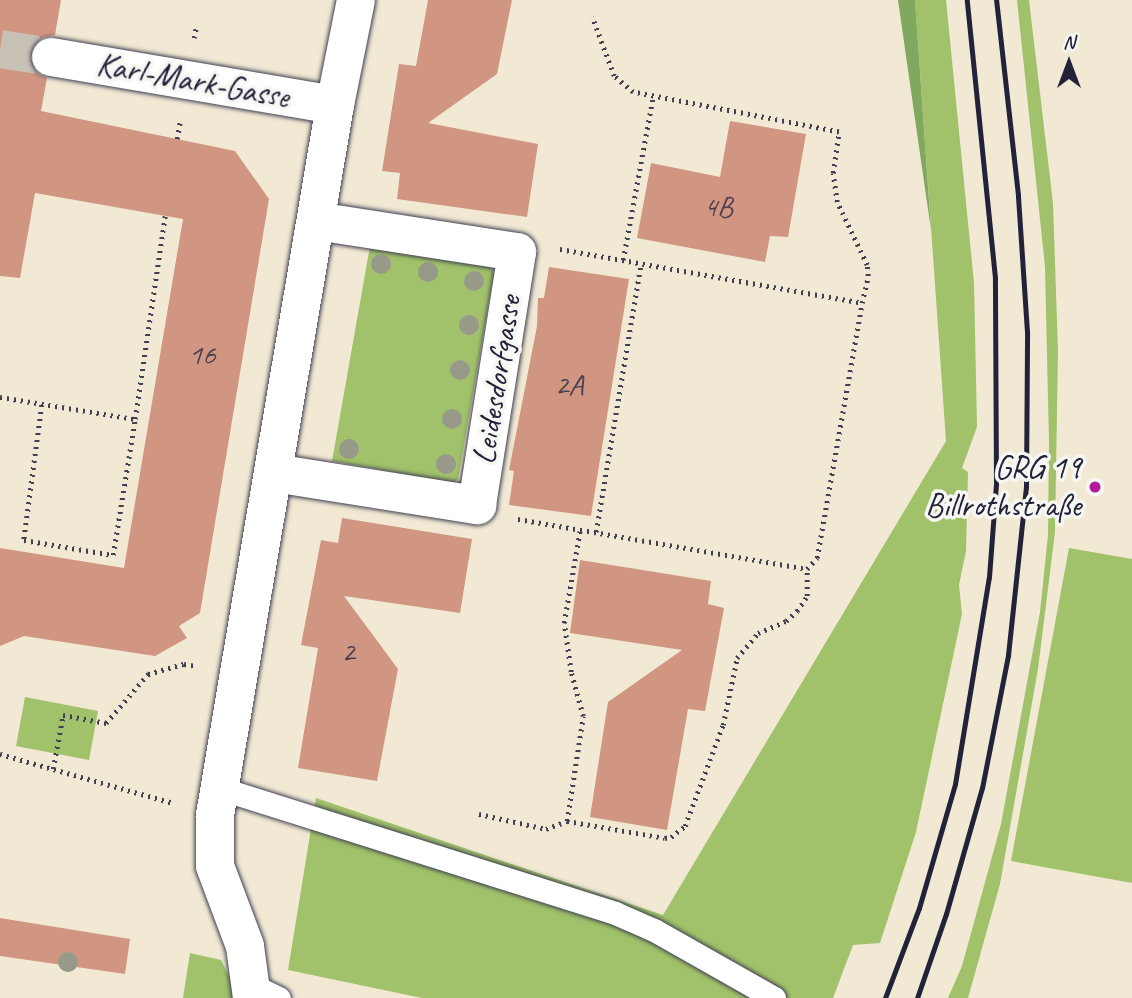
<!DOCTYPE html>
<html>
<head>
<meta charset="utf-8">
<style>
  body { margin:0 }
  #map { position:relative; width:1132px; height:998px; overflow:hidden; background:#f1e9d4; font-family:Caveat,sans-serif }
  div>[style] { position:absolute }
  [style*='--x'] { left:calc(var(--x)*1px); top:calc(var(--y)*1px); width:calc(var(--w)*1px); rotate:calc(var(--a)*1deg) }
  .green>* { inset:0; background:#a1c26a }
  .forest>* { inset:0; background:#80a85e }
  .building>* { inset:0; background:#d19682 }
  .street-tunnel>* { height:38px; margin-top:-19px; transform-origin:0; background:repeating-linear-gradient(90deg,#c8c1b5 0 38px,transparent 0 57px) }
  .path>* { height:4.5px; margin-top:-2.25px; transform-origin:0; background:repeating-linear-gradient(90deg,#414052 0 2px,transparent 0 7px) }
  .roads { filter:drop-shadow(0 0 2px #414052) drop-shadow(0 0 2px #414052) }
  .lane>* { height:23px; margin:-11.5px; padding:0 11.5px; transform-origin:11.5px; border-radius:11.5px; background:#fff }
  .street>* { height:38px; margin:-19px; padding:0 19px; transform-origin:19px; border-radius:19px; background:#fff }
  .rail>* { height:5px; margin:-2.5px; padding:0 2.5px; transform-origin:2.5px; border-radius:2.5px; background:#22223b }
  .trees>* { width:20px; height:20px; margin:-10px; border-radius:50%; background:#979a89 }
  .dots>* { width:19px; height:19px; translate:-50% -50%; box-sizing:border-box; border:4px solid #f6f6f2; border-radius:50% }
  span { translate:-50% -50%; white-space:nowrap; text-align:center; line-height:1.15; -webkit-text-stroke:7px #f6f6f2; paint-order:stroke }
  .number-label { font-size:30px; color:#4e3f4d }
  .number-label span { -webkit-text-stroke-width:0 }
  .street-label { font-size:33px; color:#22223b }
  .poi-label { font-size:33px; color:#22223b }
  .right { translate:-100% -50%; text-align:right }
  .north { position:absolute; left:1034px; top:28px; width:70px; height:70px; -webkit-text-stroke:5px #f6f6f2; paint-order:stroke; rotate:0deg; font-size:19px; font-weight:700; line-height:28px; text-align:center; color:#22223b }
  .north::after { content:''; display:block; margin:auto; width:24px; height:32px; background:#22223b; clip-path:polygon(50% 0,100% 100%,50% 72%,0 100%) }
</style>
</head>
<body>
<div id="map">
  <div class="green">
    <i style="clip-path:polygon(915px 0,946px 0,974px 283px,977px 427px,962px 468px,968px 472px,966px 551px,959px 585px,962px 614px,916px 832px,880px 943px,853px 945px,833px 998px,422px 998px,288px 970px,316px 798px,663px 915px,946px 441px)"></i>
    <i style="clip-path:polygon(1017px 0,1029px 0,1053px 203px,1058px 351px,1055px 532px,1038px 669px,1000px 884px,968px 998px,948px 998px,962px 966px,1001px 824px,1040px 612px,1048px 535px,1049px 443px,1045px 267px)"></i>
    <i style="clip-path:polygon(370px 246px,490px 266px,494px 273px,458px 479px,454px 483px,332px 461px)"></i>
    <i style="clip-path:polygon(1069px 548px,1132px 559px,1132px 883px,1011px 861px)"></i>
    <i style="clip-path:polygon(25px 697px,98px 711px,89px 760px,16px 746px)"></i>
    <i style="clip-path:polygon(190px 953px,221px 960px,240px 998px,183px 998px)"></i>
  </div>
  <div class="forest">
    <i style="clip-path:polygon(898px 0,915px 0,931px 230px,917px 133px)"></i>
  </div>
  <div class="building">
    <i style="clip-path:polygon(0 0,61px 0,55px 35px,43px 37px,34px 44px,30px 53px,31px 65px,38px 74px,47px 78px,41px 111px,235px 151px,269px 199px,200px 613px,179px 626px,187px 638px,155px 656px,24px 636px,0 646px,0 548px,124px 568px,183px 219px,35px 193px,20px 278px,0 276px)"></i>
    <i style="clip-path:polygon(428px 0,512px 0,497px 74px,428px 123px,538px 144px,527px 217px,397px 199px,400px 173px,382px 171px,399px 64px,416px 66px)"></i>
    <i style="clip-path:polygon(730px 121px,806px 134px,788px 237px,770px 236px,765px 262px,637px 238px,651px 163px,720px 177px)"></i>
    <i style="clip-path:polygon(549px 267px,629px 279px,591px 516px,509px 505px,514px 471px,509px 470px,537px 326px,538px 298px,544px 298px)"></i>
    <i style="clip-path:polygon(342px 518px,472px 539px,460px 613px,344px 596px,398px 669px,377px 781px,298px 768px,318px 648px,301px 645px,321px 540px,338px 543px)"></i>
    <i style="clip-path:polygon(580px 560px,711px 581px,708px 604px,724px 608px,705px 711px,688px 709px,667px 830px,590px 817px,608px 702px,682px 650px,570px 633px)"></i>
    <i style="clip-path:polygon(0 918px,130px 939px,125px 974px,0 956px)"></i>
  </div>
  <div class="street-tunnel">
    <i style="--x:0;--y:49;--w:52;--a:8.9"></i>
  </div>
  <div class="path">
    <i style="--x:194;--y:38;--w:10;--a:-79"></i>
    <i style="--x:177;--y:139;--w:17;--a:-80"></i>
    <i style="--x:560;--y:249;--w:307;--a:10.1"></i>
    <i style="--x:862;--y:303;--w:28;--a:-77"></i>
    <i style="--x:868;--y:276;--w:11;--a:-95"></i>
    <i style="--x:867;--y:265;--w:70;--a:-115.5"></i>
    <i style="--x:837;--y:202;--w:29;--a:-98"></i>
    <i style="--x:833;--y:173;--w:41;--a:-81.7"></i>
    <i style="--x:839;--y:132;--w:210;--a:-169"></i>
    <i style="--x:633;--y:92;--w:25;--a:-140"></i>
    <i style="--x:614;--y:76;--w:63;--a:-110.4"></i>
    <i style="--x:623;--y:260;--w:167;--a:-79.6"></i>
    <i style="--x:0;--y:397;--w:137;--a:9.3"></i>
    <i style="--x:135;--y:419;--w:205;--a:-81.6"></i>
    <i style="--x:42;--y:405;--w:136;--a:97.6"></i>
    <i style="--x:24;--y:540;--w:90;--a:9.6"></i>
    <i style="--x:113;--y:555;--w:138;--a:-80.8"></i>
    <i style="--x:518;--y:519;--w:293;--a:9.8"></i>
    <i style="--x:807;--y:569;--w:15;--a:-48"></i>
    <i style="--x:817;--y:558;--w:259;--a:-80"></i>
    <i style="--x:596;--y:532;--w:272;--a:-80.5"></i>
    <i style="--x:0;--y:754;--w:180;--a:15.8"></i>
    <i style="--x:53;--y:769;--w:55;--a:-79.5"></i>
    <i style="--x:63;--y:715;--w:44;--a:10.5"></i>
    <i style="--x:106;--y:723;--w:65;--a:-49.4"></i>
    <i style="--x:148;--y:674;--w:37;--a:-16"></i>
    <i style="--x:184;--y:664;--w:12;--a:9"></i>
    <i style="--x:479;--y:814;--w:69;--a:12.6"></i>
    <i style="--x:546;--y:829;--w:22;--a:-21"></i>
    <i style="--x:567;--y:821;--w:106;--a:-81.3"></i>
    <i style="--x:583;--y:716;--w:46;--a:-105.3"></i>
    <i style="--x:571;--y:672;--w:49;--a:-98.1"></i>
    <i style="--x:564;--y:623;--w:94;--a:-80.2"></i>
    <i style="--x:567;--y:821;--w:99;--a:9.8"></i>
    <i style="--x:665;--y:838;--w:6;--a:-9"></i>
    <i style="--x:671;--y:837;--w:18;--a:-38"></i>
    <i style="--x:685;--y:826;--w:108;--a:-69.4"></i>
    <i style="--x:723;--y:725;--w:68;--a:-78.2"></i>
    <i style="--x:737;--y:658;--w:33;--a:-50"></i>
    <i style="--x:758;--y:633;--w:30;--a:-23"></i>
    <i style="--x:786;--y:621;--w:15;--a:-42"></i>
    <i style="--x:797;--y:611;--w:18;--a:-56"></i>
    <i style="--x:807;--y:596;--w:27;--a:-90"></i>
  </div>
  <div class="roads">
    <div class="lane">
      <i style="--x:219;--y:788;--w:415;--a:17.5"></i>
      <i style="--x:615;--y:913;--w:43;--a:23.6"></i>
      <i style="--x:654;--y:930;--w:138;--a:29.5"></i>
      <i style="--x:250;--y:984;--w:32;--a:26"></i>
    </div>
    <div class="street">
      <i style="--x:51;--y:57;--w:288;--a:9.6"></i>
      <i style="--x:274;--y:473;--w:206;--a:9"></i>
      <i style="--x:477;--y:505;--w:256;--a:-81"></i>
      <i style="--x:517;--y:252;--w:202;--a:-171.2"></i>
      <i style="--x:252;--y:998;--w:52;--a:-97.7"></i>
      <i style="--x:245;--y:946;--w:85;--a:-110.6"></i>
      <i style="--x:215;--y:866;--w:51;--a:-90"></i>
      <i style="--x:215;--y:815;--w:720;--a:-80.41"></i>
      <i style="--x:335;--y:105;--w:107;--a:-78.7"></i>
    </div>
  </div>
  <div class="rail">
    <i style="--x:885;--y:998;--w:96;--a:-69.3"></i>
    <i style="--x:919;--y:908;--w:129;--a:-73.8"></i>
    <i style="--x:955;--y:784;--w:210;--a:-80.7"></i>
    <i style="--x:989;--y:577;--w:94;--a:-85.7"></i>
    <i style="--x:996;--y:483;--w:205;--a:-90.3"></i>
    <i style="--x:995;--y:278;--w:279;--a:-95.8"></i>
    <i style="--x:917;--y:998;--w:89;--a:-71"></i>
    <i style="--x:946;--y:914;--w:131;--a:-74.1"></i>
    <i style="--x:982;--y:788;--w:136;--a:-78.9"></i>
    <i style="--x:1008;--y:655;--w:169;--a:-83.9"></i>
    <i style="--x:1026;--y:487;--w:155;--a:-89.6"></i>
    <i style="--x:1027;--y:332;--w:137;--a:-93.8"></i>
    <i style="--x:1018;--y:195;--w:196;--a:-96.4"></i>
  </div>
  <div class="trees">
    <i style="left:381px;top:264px"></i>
    <i style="left:428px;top:272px"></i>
    <i style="left:474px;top:281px"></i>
    <i style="left:469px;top:325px"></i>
    <i style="left:460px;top:370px"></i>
    <i style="left:452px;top:419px"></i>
    <i style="left:349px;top:449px"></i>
    <i style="left:446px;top:464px"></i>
    <i style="left:68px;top:962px"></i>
  </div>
  <div class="dots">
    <i style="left:1095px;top:487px;background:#b5179e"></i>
  </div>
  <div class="number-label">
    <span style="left:718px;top:206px">4B</span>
    <span style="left:202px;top:354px">16</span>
    <span style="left:569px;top:384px">2A</span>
    <span style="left:348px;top:651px">2</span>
  </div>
  <div class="street-label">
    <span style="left:193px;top:81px;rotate:10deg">Karl-Mark-Gasse</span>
    <span style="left:497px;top:380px;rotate:-81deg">Leidesdorfgasse</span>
  </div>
  <div class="poi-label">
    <span class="right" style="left:1081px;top:487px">GRG 19<br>Billrothstraße</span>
  </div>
  <div class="north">N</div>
</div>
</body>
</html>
